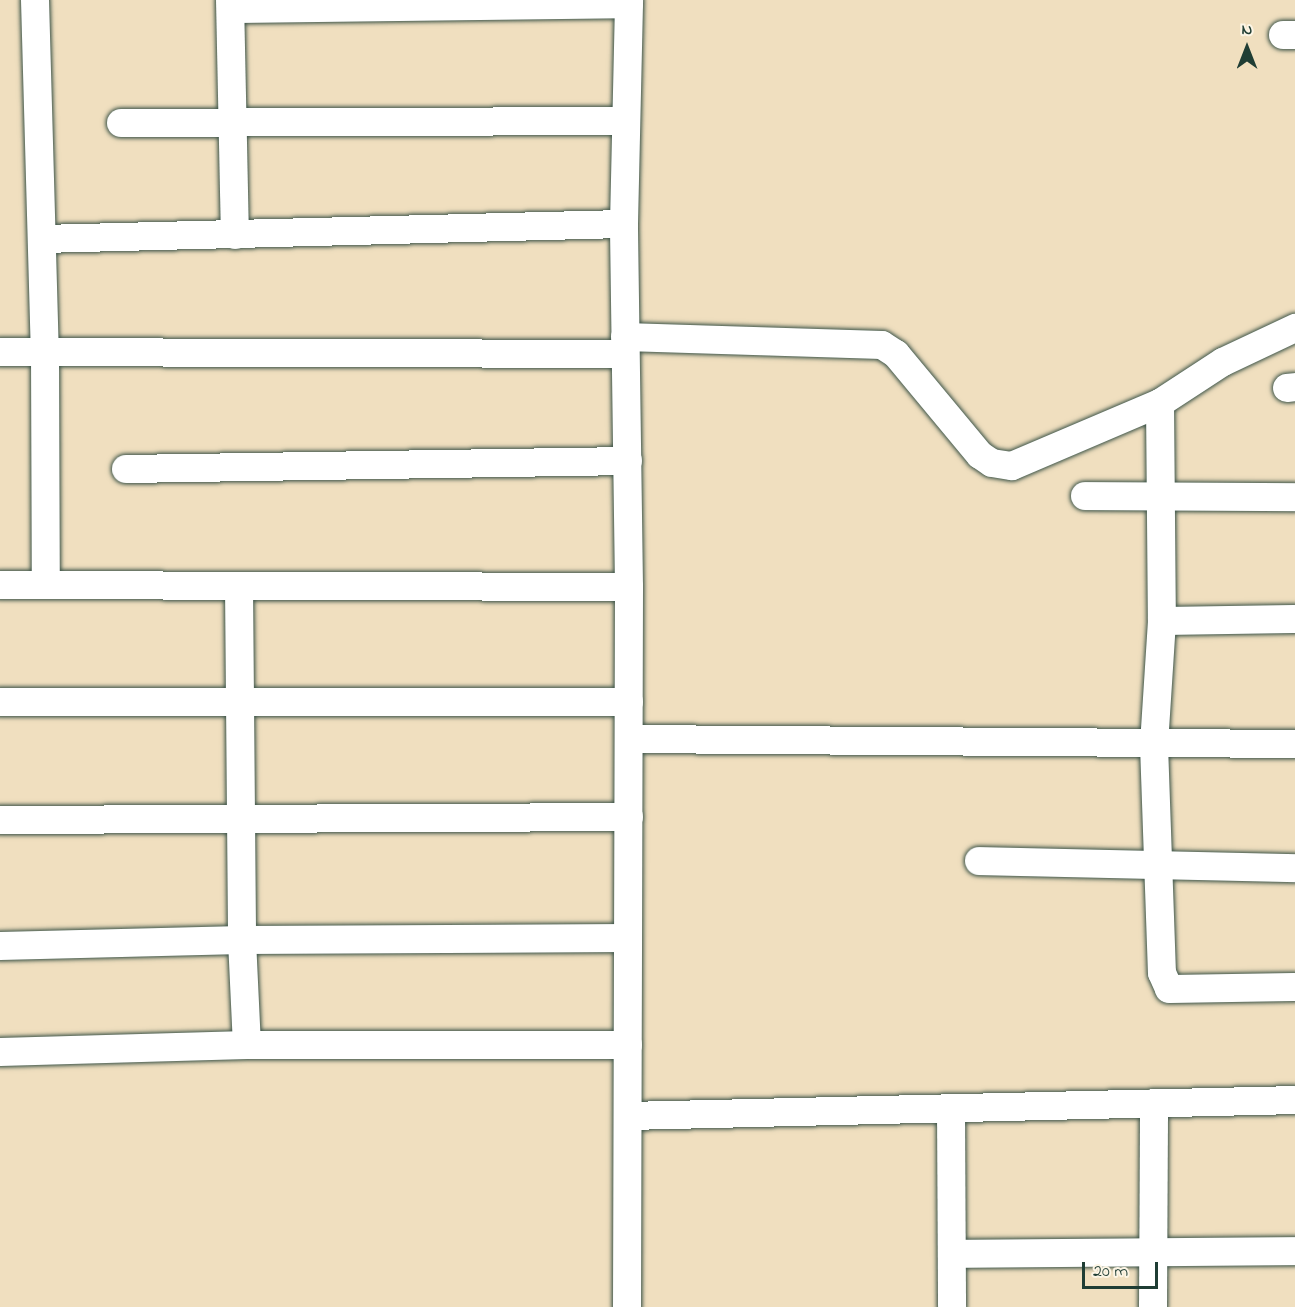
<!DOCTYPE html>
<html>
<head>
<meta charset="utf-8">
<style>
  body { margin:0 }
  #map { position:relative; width:1295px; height:1307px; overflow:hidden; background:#f0dfbf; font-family:"Indie Flower",sans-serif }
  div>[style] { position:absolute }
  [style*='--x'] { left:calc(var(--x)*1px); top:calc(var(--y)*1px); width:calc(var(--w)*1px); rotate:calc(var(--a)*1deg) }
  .roads { filter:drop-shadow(0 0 2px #3e5549) drop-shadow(0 0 2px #3e5549) }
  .minor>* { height:28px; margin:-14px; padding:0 14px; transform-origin:14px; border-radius:14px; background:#fff }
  span { translate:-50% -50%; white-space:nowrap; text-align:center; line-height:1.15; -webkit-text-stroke:4.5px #fcf5e5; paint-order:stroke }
  .north { position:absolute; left:1217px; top:18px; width:60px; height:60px; -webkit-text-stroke:4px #fcf5e5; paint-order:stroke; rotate:0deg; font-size:16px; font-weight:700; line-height:24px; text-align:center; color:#1f3d34 }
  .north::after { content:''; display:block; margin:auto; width:21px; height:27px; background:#1f3d34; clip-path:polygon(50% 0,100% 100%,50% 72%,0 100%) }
  .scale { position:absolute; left:1082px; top:1262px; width:76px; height:27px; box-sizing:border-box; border:3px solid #1f3d34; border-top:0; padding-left:8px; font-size:18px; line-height:21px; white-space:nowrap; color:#1f3d34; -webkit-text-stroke:4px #fcf5e5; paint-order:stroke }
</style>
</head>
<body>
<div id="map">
  <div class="roads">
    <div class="minor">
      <i style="--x:35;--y:0;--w:352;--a:88.4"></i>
      <i style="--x:45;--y:352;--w:233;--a:89.8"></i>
      <i style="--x:230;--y:0;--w:235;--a:88.8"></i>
      <i style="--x:231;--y:9;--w:398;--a:-0.7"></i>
      <i style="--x:1283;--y:35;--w:12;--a:0"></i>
      <i style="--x:121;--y:123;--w:504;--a:-0.23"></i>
      <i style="--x:42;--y:239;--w:582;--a:-1.48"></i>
      <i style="--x:625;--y:337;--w:257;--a:1.8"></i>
      <i style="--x:882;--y:345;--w:17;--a:33"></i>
      <i style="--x:896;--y:354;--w:131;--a:50.3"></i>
      <i style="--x:980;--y:455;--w:14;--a:34"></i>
      <i style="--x:992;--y:463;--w:20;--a:9"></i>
      <i style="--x:1012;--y:466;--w:161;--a:-23.1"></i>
      <i style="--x:1160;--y:403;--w:75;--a:-33.1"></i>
      <i style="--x:1223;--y:362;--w:80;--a:-25.3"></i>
      <i style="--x:0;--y:352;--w:625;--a:0.18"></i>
      <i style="--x:1287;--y:388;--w:8;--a:-7"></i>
      <i style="--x:1160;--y:403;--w:218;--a:89.5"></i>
      <i style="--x:1162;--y:621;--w:124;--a:93.7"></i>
      <i style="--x:1154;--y:745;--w:228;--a:88"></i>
      <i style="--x:1162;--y:973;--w:17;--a:66"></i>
      <i style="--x:1169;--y:989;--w:126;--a:-0.9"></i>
      <i style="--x:126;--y:469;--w:502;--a:-0.91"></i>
      <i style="--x:1085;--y:496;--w:210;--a:0.3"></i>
      <i style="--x:0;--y:585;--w:629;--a:0.18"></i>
      <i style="--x:239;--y:586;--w:354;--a:89.5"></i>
      <i style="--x:242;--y:940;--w:105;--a:87.3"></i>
      <i style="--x:1162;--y:621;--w:133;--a:-0.9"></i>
      <i style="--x:0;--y:702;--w:629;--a:0"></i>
      <i style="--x:629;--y:739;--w:666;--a:0.43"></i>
      <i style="--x:0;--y:820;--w:629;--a:-0.27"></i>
      <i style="--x:979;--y:861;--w:316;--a:1.3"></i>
      <i style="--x:0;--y:946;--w:242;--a:-1.4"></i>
      <i style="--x:242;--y:940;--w:386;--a:-0.3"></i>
      <i style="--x:0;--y:1052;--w:247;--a:-1.6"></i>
      <i style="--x:247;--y:1045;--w:381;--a:0"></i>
      <i style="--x:951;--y:1108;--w:199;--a:89.7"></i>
      <i style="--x:628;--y:1116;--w:667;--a:-1.37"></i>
      <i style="--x:952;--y:1254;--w:343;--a:-0.5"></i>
      <i style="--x:627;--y:1307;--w:720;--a:-89.84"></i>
      <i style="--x:629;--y:587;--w:363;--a:-90.8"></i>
      <i style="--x:624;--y:224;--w:224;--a:-88.7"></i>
      <i style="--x:1153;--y:1307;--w:204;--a:-89.7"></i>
    </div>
  </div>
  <div class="north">N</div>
  <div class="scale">20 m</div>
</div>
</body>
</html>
